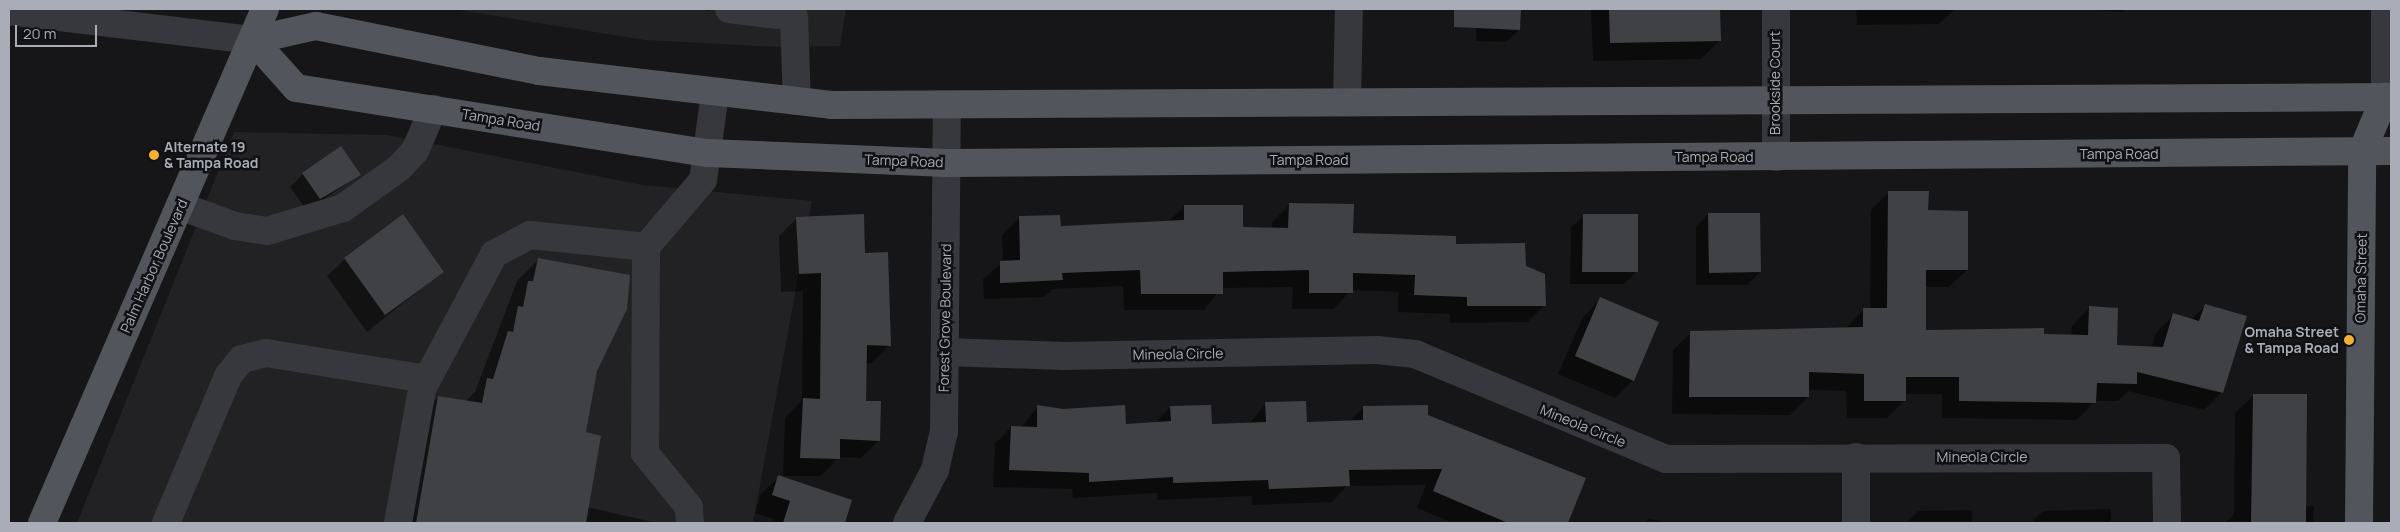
<!DOCTYPE html>
<html>
<head>
<meta charset="utf-8">
<style>
  body { margin:0 }
  #map { position:relative; width:2400px; height:532px; overflow:hidden; background:#161618; font-family:Manrope,sans-serif }
  div>[style] { position:absolute }
  [style*='--x'] { left:calc(var(--x)*1px); top:calc(var(--y)*1px); width:calc(var(--w)*1px); rotate:calc(var(--a)*1deg) }
  .built>* { inset:0; background:#222225 }
  .shadow>* { inset:0; background:#0007 }
  .building>* { inset:0; background:#404145 }
  .minor>* { height:28px; margin:-14px; padding:0 14px; transform-origin:14px; border-radius:14px; background:#37383d }
  .major>* { height:28px; margin:-14px; padding:0 14px; transform-origin:14px; border-radius:14px; background:#53555c }
  .dots>* { width:14px; height:14px; translate:-50% -50%; box-sizing:border-box; border:2px solid #111113; border-radius:50% }
  span { translate:-50% -50%; white-space:nowrap; text-align:center; line-height:1.15; -webkit-text-stroke:5px #111113; paint-order:stroke }
  .street-label { font-size:14px; color:#a8adb8 }
  .poi-label { font-size:14px; color:#a8adb8; font-weight:700 }
  .left { translate:0 -50%; text-align:left }
  .right { translate:-100% -50%; text-align:right }
  .frame { position:absolute; inset:0; border:10px solid #a8adb8; pointer-events:none }
  .scale { position:absolute; left:15px; top:25px; width:82px; height:22px; box-sizing:border-box; border:2px solid #a8adb8; border-top:0; padding-left:6px; font-size:15px; line-height:18px; white-space:nowrap; color:#a8adb8; -webkit-text-stroke:4px #111113; paint-order:stroke }
</style>
</head>
<body>
<div id="map">
  <div class="built">
    <i style="clip-path:polygon(453px 9px,846px 9px,840px 46px,781px 47px,645px 40px)"></i>
    <i style="clip-path:polygon(234px 132px,387px 135px,643px 185px,812px 201px,753px 523px,77px 523px)"></i>
  </div>
  <div class="shadow">
    <i style="clip-path:polygon(697px 9px,712px 9px,710px 11px)"></i>
    <i style="clip-path:polygon(1477px 9px,1519px 9px,1519px 30px,1506px 42px,1476px 41px)"></i>
    <i style="clip-path:polygon(1591px 9px,1719px 9px,1719px 41px,1701px 59px,1593px 61px)"></i>
    <i style="clip-path:polygon(1856px 9px,1955px 9px,1939px 24px,1857px 25px)"></i>
    <i style="clip-path:polygon(2084px 9px,2125px 9px,2123px 12px)"></i>
    <i style="clip-path:polygon(303px 174px,359px 175px,307px 211px,290px 187px)"></i>
    <i style="clip-path:polygon(1889px 192px,1927px 212px,1967px 270px,1949px 287px,1924px 287px,1924px 332px,2071px 336px,2072px 326px,2089px 308px,2116px 346px,2151px 348px,2156px 333px,2174px 315px,2191px 320px,2205px 306px,2222px 392px,2204px 410px,2128px 391px,2118px 401px,2095px 401px,2077px 420px,1942px 418px,1942px 394px,1905px 394px,1905px 400px,1887px 418px,1847px 418px,1846px 391px,1808px 390px,1808px 397px,1790px 415px,1672px 414px,1673px 350px,1691px 333px,1846px 328px,1863px 310px,1870px 309px,1871px 210px)"></i>
    <i style="clip-path:polygon(1289px 205px,1352px 234px,1454px 245px,1524px 267px,1545px 305px,1528px 322px,1450px 323px,1450px 314px,1398px 312px,1398px 292px,1351px 290px,1334px 309px,1292px 309px,1293px 287px,1221px 288px,1204px 310px,1124px 310px,1123px 286px,1052px 289px,1044px 297px,984px 299px,983px 279px,1003px 262px,1002px 235px,1019px 218px,1059px 227px,1168px 222px,1184px 206px,1242px 229px,1272px 229px,1272px 222px)"></i>
    <i style="clip-path:polygon(1708px 214px,1760px 272px,1747px 285px,1696px 285px,1696px 227px)"></i>
    <i style="clip-path:polygon(1584px 215px,1637px 271px,1624px 284px,1570px 284px,1571px 228px)"></i>
    <i style="clip-path:polygon(797px 218px,864px 254px,889px 345px,872px 363px,866px 363px,865px 402px,879px 440px,861px 458px,839px 457px,821px 476px,783px 476px,785px 418px,802px 400px,803px 291px,781px 292px,779px 236px)"></i>
    <i style="clip-path:polygon(345px 259px,443px 271px,367px 332px,327px 276px)"></i>
    <i style="clip-path:polygon(539px 259px,596px 371px,584px 433px,587px 507px,657px 523px,399px 523px,417px 419px,438px 397px,465px 402px,475px 392px,517px 281px)"></i>
    <i style="clip-path:polygon(1601px 299px,1633px 380px,1615px 398px,1558px 374px,1583px 317px)"></i>
    <i style="clip-path:polygon(2253px 396px,2305px 506px,2314px 506px,2313px 523px,2225px 523px,2234px 514px,2235px 413px)"></i>
    <i style="clip-path:polygon(1266px 403px,1306px 424px,1349px 422px,1364px 407px,1427px 416px,1584px 479px,1567px 523px,1453px 523px,1417px 508px,1426px 485px,1347px 486px,1332px 502px,1252px 505px,1252px 496px,1157px 500px,1157px 493px,1073px 498px,1072px 489px,993px 487px,995px 444px,1011px 427px,1021px 428px,1038px 406px,1125px 425px,1155px 423px,1171px 407px,1211px 425px,1249px 424px)"></i>
    <i style="clip-path:polygon(779px 477px,851px 501px,843px 523px,772px 523px,773px 519px,755px 513px,761px 494px)"></i>
    <i style="clip-path:polygon(2111px 509px,2111px 523px,2031px 523px,2043px 511px)"></i>
    <i style="clip-path:polygon(1972px 510px,1972px 523px,1906px 523px,1918px 511px)"></i>
    <i style="clip-path:polygon(1649px 519px,1670px 523px,1645px 523px)"></i>
    <i style="clip-path:polygon(1041px 522px,1041px 523px,994px 523px)"></i>
  </div>
  <div class="building">
    <i style="clip-path:polygon(1454px 9px,1521px 9px,1520px 30px,1454px 27px)"></i>
    <i style="clip-path:polygon(1609px 9px,1720px 9px,1721px 41px,1610px 43px)"></i>
    <i style="clip-path:polygon(341px 146px,361px 175px,320px 199px,302px 173px)"></i>
    <i style="clip-path:polygon(1888px 191px,1929px 191px,1928px 210px,1968px 211px,1968px 270px,1926px 270px,1926px 330px,2044px 328px,2044px 334px,2088px 335px,2089px 306px,2118px 308px,2117px 345px,2163px 347px,2173px 313px,2199px 321px,2205px 304px,2247px 316px,2223px 393px,2137px 372px,2137px 384px,2097px 383px,2096px 403px,1959px 401px,1959px 377px,1906px 377px,1906px 401px,1864px 401px,1864px 374px,1809px 372px,1809px 397px,1689px 397px,1690px 331px,1863px 327px,1863px 308px,1887px 308px)"></i>
    <i style="clip-path:polygon(1289px 203px,1354px 204px,1353px 233px,1456px 236px,1456px 244px,1525px 243px,1526px 266px,1545px 274px,1546px 306px,1467px 306px,1467px 297px,1414px 295px,1415px 275px,1353px 273px,1353px 293px,1309px 293px,1309px 270px,1223px 272px,1223px 294px,1141px 294px,1140px 270px,1062px 273px,1063px 280px,1000px 283px,1000px 261px,1020px 260px,1019px 216px,1060px 215px,1061px 226px,1184px 220px,1184px 205px,1243px 205px,1243px 227px,1288px 228px)"></i>
    <i style="clip-path:polygon(1708px 213px,1760px 213px,1761px 272px,1709px 273px)"></i>
    <i style="clip-path:polygon(403px 214px,444px 272px,385px 315px,344px 258px)"></i>
    <i style="clip-path:polygon(864px 214px,865px 253px,888px 252px,891px 346px,867px 345px,866px 401px,881px 401px,880px 441px,840px 439px,840px 459px,800px 458px,803px 398px,820px 399px,821px 273px,799px 274px,796px 217px)"></i>
    <i style="clip-path:polygon(1583px 214px,1638px 214px,1638px 272px,1582px 272px)"></i>
    <i style="clip-path:polygon(538px 258px,630px 275px,627px 309px,597px 371px,586px 432px,601px 436px,586px 523px,416px 523px,438px 396px,482px 403px,487px 378px,493px 379px,508px 331px,513px 332px,518px 306px,523px 307px,528px 281px,533px 281px)"></i>
    <i style="clip-path:polygon(1600px 297px,1659px 322px,1634px 381px,1575px 356px)"></i>
    <i style="clip-path:polygon(2253px 394px,2307px 394px,2306px 523px,2251px 523px)"></i>
    <i style="clip-path:polygon(1306px 401px,1307px 422px,1363px 420px,1363px 406px,1428px 405px,1428px 415px,1586px 478px,1568px 523px,1508px 523px,1433px 491px,1442px 469px,1349px 470px,1350px 486px,1269px 489px,1268px 480px,1173px 483px,1173px 477px,1089px 482px,1089px 473px,1009px 470px,1011px 426px,1037px 427px,1037px 405px,1063px 409px,1125px 405px,1126px 424px,1171px 421px,1170px 406px,1211px 405px,1212px 424px,1266px 422px,1265px 402px)"></i>
    <i style="clip-path:polygon(778px 475px,852px 500px,845px 523px,783px 523px,790px 501px,772px 495px)"></i>
  </div>
  <div class="minor">
    <i style="--x:729;--y:9;--w:65;--a:7"></i>
    <i style="--x:794;--y:17;--w:84;--a:88"></i>
    <i style="--x:2385;--y:9;--w:88;--a:90"></i>
    <i style="--x:9;--y:11;--w:246;--a:6.8"></i>
    <i style="--x:1347;--y:101;--w:92;--a:-88.8"></i>
    <i style="--x:1776;--y:157;--w:148;--a:-90"></i>
    <i style="--x:180;--y:206;--w:59;--a:20"></i>
    <i style="--x:235;--y:226;--w:32;--a:9"></i>
    <i style="--x:267;--y:231;--w:79;--a:-16.8"></i>
    <i style="--x:343;--y:208;--w:69;--a:-35.5"></i>
    <i style="--x:399;--y:168;--w:23;--a:-47"></i>
    <i style="--x:415;--y:151;--w:46;--a:-66.8"></i>
    <i style="--x:945;--y:352;--w:119;--a:1.9"></i>
    <i style="--x:1064;--y:356;--w:313;--a:-1.1"></i>
    <i style="--x:1377;--y:350;--w:38;--a:6"></i>
    <i style="--x:1415;--y:354;--w:272;--a:22.7"></i>
    <i style="--x:1666;--y:459;--w:500;--a:-0.11"></i>
    <i style="--x:2166;--y:458;--w:65;--a:89.1"></i>
    <i style="--x:1856;--y:457;--w:66;--a:90"></i>
    <i style="--x:166;--y:523;--w:160;--a:-67.1"></i>
    <i style="--x:228;--y:376;--w:22;--a:-51"></i>
    <i style="--x:242;--y:359;--w:25;--a:-14"></i>
    <i style="--x:266;--y:353;--w:163;--a:9.2"></i>
    <i style="--x:398;--y:523;--w:136;--a:-79.8"></i>
    <i style="--x:422;--y:389;--w:153;--a:-61.9"></i>
    <i style="--x:494;--y:254;--w:41;--a:-27.8"></i>
    <i style="--x:530;--y:235;--w:117;--a:5.9"></i>
    <i style="--x:690;--y:523;--w:16;--a:-94"></i>
    <i style="--x:689;--y:507;--w:70;--a:-129.2"></i>
    <i style="--x:645;--y:453;--w:206;--a:-89.7"></i>
    <i style="--x:646;--y:247;--w:88;--a:-49.6"></i>
    <i style="--x:703;--y:180;--w:88;--a:-82.1"></i>
    <i style="--x:907;--y:523;--w:60;--a:-62.2"></i>
    <i style="--x:935;--y:470;--w:39;--a:-77"></i>
    <i style="--x:944;--y:432;--w:326;--a:-89.5"></i>
  </div>
  <div class="major">
    <i style="--x:253;--y:40;--w:64;--a:48.1"></i>
    <i style="--x:296;--y:88;--w:417;--a:9"></i>
    <i style="--x:708;--y:153;--w:239;--a:2.4"></i>
    <i style="--x:947;--y:163;--w:1444;--a:-0.48"></i>
    <i style="--x:253;--y:40;--w:65;--a:-12.5"></i>
    <i style="--x:316;--y:26;--w:227;--a:11.4"></i>
    <i style="--x:539;--y:71;--w:294;--a:6.6"></i>
    <i style="--x:831;--y:105;--w:1560;--a:-0.29"></i>
    <i style="--x:42;--y:523;--w:560;--a:-66.55"></i>
    <i style="--x:2359;--y:523;--w:371;--a:-89.5"></i>
    <i style="--x:2362;--y:152;--w:60;--a:-67.3"></i>
  </div>
  <div class="dots">
    <i style="left:154px;top:155px;background:#f2b134"></i>
    <i style="left:2349px;top:340px;background:#f2b134"></i>
  </div>
  <div class="street-label">
    <span style="left:1775px;top:83px;rotate:-90deg">Brookside Court</span>
    <span style="left:501px;top:120px;rotate:9deg">Tampa Road</span>
    <span style="left:2119px;top:154px">Tampa Road</span>
    <span style="left:1714px;top:157px">Tampa Road</span>
    <span style="left:1309px;top:160px">Tampa Road</span>
    <span style="left:904px;top:161px;rotate:2deg">Tampa Road</span>
    <span style="left:154px;top:266px;rotate:-66deg">Palm Harbor Boulevard</span>
    <span style="left:2361px;top:278px;rotate:-89deg">Omaha Street</span>
    <span style="left:945px;top:318px;rotate:-89deg">Forest Grove Boulevard</span>
    <span style="left:1178px;top:354px;rotate:-1deg">Mineola Circle</span>
    <span style="left:1583px;top:426px;rotate:22deg">Mineola Circle</span>
    <span style="left:1982px;top:457px">Mineola Circle</span>
  </div>
  <div class="poi-label">
    <span class="left" style="left:164px;top:155px">Alternate 19<br>&amp; Tampa Road</span>
    <span class="right" style="left:2339px;top:340px">Omaha Street<br>&amp; Tampa Road</span>
  </div>
  <div class="frame"></div>
  <div class="scale">20 m</div>
</div>
</body>
</html>
